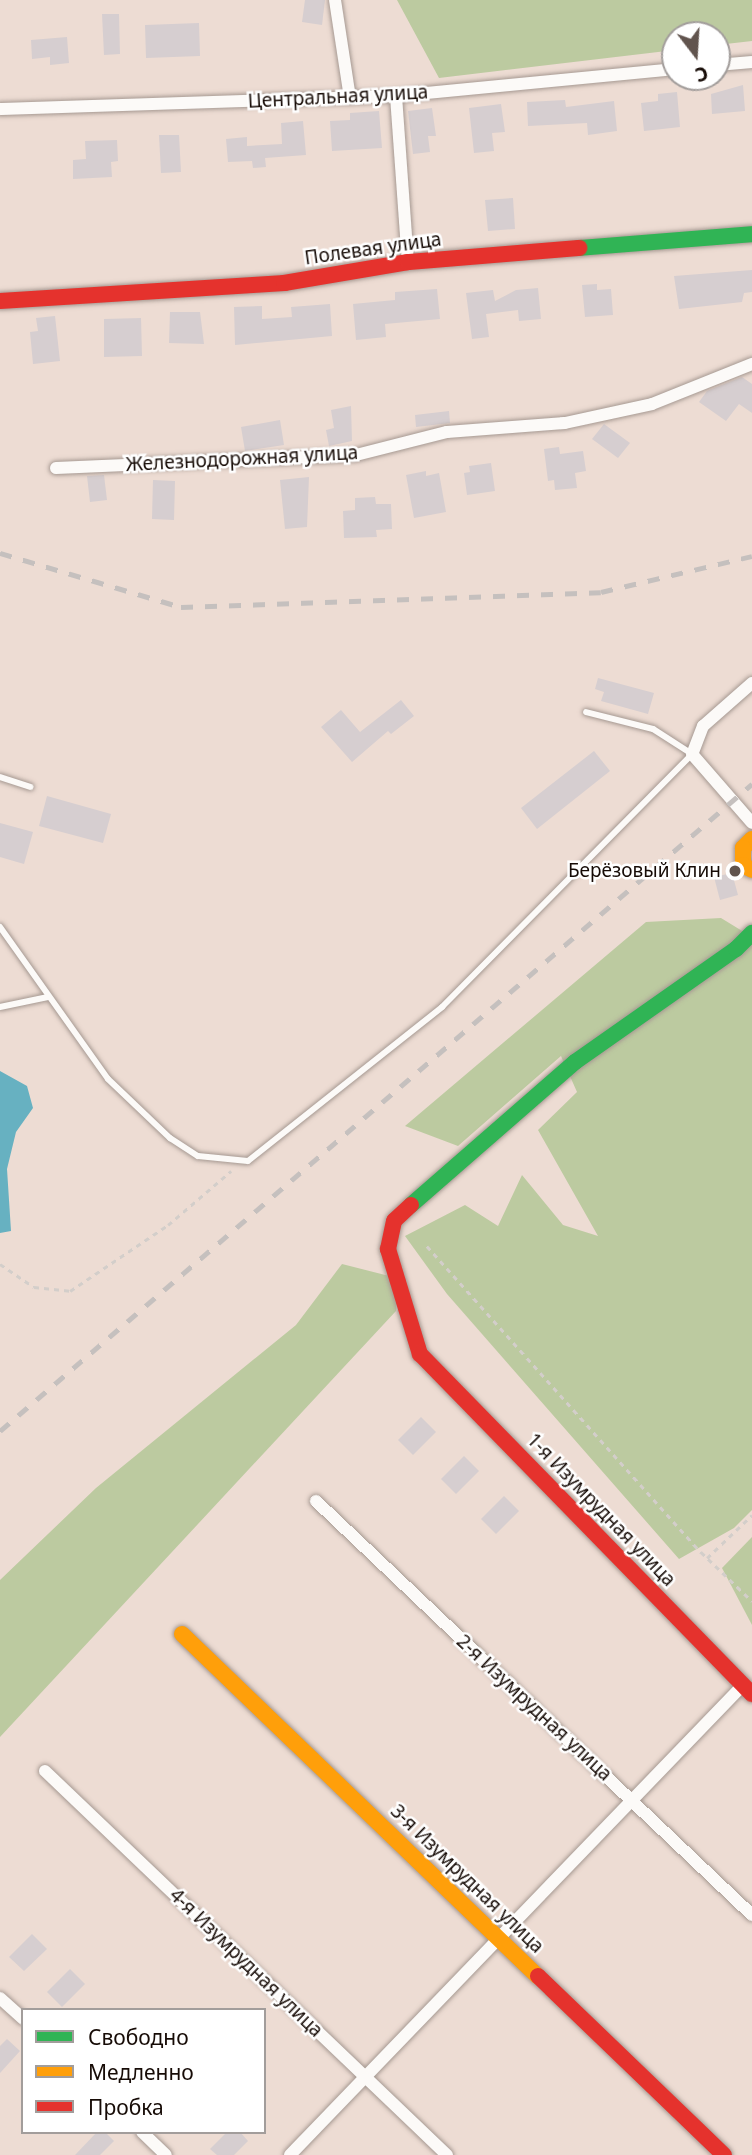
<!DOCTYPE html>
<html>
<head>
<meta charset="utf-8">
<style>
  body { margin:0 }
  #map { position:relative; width:752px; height:2155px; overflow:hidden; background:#eddcd3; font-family:"Noto Sans",sans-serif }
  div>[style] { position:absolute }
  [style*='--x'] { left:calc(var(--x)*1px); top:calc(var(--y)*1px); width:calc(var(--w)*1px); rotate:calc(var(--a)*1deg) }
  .forest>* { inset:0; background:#bccaa0 }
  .water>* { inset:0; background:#67b1c1 }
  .building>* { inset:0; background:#d6ced0 }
  .path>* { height:2.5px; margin-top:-1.25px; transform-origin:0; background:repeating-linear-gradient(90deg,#d3ceca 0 5px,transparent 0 10px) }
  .roads { filter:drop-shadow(0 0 2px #a69992) drop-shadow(0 0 2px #a69992) }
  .lane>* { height:6px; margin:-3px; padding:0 3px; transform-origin:3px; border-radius:3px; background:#fcfaf8 }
  .street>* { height:12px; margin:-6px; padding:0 6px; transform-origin:6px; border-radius:6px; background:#fcfaf8 }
  .fast>* { height:16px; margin:-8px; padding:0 8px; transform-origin:8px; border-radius:8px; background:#30b455 }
  .slow>* { height:16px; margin:-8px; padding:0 8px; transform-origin:8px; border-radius:8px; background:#ff9f0a }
  .jam>* { height:16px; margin:-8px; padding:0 8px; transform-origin:8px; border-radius:8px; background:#e5322d }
  .rail>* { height:4.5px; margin-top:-2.25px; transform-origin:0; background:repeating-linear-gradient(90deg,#c5c0be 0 12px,transparent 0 24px) }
  .dots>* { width:19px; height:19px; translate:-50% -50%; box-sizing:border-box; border:4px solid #fff; border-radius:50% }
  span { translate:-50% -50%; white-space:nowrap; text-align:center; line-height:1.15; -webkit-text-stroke:5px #fff; paint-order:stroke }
  .street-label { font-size:19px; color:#160b06 }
  .poi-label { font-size:19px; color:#160b06 }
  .right { translate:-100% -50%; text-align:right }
  .legend { position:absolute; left:21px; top:2008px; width:245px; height:126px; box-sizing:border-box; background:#fff; border:2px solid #a29d9b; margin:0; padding:9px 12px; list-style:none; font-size:21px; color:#160b06 }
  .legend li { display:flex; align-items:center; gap:14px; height:35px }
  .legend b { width:35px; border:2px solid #a29d9b }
  .north { position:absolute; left:661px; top:21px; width:70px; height:70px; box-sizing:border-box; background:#fff; border:2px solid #a29d9b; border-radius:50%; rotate:163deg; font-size:19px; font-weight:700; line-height:28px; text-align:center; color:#160b06 }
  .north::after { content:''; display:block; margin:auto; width:24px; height:32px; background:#61544e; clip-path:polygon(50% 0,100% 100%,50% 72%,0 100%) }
</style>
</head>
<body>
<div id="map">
  <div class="forest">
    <i style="clip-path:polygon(397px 0,752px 0,752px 41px,717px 45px,717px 35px,675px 35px,675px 50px,439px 78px)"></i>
    <i style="clip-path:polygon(721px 918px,752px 937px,752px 1510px,734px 1528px,679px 1559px,447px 1294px,405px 1236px,465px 1205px,498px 1226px,522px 1175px,563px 1225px,598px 1236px,538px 1130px,577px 1092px,561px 1056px,458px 1146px,405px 1126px,646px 922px)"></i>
    <i style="clip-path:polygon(342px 1264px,397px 1278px,396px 1311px,0 1737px,0 1580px,96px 1488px,296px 1325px)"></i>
    <i style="clip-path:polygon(752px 1537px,752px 1625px,722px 1568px)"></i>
  </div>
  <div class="water">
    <i style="clip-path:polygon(0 1071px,27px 1086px,33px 1108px,16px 1132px,7px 1169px,11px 1231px,0 1233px)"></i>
  </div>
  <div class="building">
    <i style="clip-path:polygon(305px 0,325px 0,322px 25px,302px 22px)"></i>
    <i style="clip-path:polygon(102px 14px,119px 14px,120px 54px,104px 55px)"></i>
    <i style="clip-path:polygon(199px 23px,200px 56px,146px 58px,145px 25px)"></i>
    <i style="clip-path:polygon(67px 37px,69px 63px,50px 65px,50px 57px,32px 59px,31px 40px)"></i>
    <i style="clip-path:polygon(743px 85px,745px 111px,712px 114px,711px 94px)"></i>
    <i style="clip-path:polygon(677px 92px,680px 127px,644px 131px,641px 103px,658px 101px,658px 94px)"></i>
    <i style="clip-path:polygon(565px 100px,566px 107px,614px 101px,617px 131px,588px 135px,587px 123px,528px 126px,527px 102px)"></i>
    <i style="clip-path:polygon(501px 104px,505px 132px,492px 133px,494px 151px,474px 153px,469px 108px)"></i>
    <i style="clip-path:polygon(432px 108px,436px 136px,428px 136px,430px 152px,413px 154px,408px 111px)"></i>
    <i style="clip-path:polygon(379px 111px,382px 148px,332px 151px,330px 121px,350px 120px,350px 113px)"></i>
    <i style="clip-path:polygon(303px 121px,306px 155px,265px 158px,266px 167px,253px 168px,252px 161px,228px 162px,226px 139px,247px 137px,247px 146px,282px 144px,281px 123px)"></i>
    <i style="clip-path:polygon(159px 135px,179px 135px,181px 172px,161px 173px)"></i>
    <i style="clip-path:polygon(117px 140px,118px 161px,111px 162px,112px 177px,73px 179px,73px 160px,86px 159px,85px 141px)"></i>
    <i style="clip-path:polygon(513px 198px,515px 229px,488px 231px,485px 200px)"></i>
    <i style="clip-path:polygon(752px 270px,752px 292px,744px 293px,742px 302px,679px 309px,674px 276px)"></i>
    <i style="clip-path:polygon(597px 284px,597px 290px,611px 289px,613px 315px,585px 317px,582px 285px)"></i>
    <i style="clip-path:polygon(538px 288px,541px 319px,519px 321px,518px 310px,486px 314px,489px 337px,472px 339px,466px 293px,493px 290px,495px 301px,516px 290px)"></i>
    <i style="clip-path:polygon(437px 289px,440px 319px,385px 324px,386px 337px,356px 340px,353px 304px,395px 300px,395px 292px)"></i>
    <i style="clip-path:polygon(330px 304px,332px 336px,235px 345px,234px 307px,262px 306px,262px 319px,292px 317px,291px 307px)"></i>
    <i style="clip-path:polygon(170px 312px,200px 312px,204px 344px,169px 343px)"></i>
    <i style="clip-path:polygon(55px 316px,60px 361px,33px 364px,30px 332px,38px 331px,36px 318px)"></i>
    <i style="clip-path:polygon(141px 318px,142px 356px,104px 357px,104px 319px)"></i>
    <i style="clip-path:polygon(742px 377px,752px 384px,752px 413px,739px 404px,726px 421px,699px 402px,707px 391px)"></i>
    <i style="clip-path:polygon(351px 406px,352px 441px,329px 446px,326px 430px,334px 428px,331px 410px)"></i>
    <i style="clip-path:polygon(449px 411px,450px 423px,416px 427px,415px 415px)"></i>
    <i style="clip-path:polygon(280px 420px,284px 445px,245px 451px,241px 427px)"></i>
    <i style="clip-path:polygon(604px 424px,630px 443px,618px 458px,592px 439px)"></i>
    <i style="clip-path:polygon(559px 447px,560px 454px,583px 451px,586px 471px,575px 473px,577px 488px,555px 490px,554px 480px,548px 481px,544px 449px)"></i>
    <i style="clip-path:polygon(491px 463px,495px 491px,467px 495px,464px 473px,470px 472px,469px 466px)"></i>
    <i style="clip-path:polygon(426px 471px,426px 476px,439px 473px,446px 512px,414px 518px,406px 475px)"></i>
    <i style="clip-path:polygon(104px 475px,107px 500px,90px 502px,87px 476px)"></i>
    <i style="clip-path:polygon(309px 477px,307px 527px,285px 529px,280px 480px)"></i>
    <i style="clip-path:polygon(153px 480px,175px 481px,174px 520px,152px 519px)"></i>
    <i style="clip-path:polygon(375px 497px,376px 504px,391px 504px,392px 529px,376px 530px,377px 537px,344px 538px,343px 511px,355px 510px,355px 498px)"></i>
    <i style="clip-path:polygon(598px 678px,654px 693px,648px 714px,601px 701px,604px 692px,595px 689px)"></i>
    <i style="clip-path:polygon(401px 700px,414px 716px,391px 734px,388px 731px,352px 762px,321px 727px,341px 710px,360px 732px)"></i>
    <i style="clip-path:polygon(594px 751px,610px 771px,537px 829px,521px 808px)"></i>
    <i style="clip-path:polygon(47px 796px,111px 814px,103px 843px,39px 826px)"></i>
    <i style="clip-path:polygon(0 823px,33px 832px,24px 864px,0 857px)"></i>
    <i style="clip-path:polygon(732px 873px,738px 895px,720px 900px,714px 877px)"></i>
    <i style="clip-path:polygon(421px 1417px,436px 1432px,413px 1455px,398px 1440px)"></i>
    <i style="clip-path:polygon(464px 1456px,479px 1471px,456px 1494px,441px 1479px)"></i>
    <i style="clip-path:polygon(504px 1496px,519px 1511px,496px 1534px,481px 1519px)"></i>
    <i style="clip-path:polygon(32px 1934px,47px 1949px,24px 1971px,9px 1957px)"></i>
    <i style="clip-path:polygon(70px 1969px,85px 1984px,62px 2007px,47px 1992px)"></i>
    <i style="clip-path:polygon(7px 2039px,20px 2051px,0 2073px,0 2046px)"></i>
    <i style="clip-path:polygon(97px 2132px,105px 2132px,114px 2141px,100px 2155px,75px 2155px)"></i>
    <i style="clip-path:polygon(227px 2132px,240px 2132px,248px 2141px,234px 2155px,217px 2155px,210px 2149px)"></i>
  </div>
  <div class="path">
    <i style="--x:427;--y:1246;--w:411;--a:48.2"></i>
    <i style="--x:701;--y:1552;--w:71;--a:43.9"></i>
    <i style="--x:0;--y:1264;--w:41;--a:34.1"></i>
    <i style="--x:34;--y:1287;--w:36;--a:6"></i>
    <i style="--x:70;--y:1291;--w:118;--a:-34"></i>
    <i style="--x:168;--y:1225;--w:83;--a:-40.6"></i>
    <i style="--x:707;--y:1558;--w:62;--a:-43.7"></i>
  </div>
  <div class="roads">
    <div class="lane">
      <i style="--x:0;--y:777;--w:32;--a:18"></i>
      <i style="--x:0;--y:927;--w:186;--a:54.6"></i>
      <i style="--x:108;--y:1079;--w:86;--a:43.6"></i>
      <i style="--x:170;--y:1138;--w:33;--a:33"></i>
      <i style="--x:198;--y:1156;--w:50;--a:5.7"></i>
      <i style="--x:248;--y:1161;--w:248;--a:-38.4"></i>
      <i style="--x:442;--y:1007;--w:356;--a:-45.3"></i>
      <i style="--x:692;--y:754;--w:46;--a:-147.3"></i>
      <i style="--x:653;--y:729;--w:69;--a:-165.8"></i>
      <i style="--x:0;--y:1007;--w:49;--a:-11.8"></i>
    </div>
    <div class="street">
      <i style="--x:335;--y:0;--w:99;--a:81.3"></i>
      <i style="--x:717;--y:65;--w:35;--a:-5"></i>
      <i style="--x:396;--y:96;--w:166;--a:85.9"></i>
      <i style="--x:0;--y:109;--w:396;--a:-1.9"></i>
      <i style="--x:396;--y:96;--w:280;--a:-5.5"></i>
      <i style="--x:56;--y:468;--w:300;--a:-2.5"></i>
      <i style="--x:356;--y:455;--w:94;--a:-14.2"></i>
      <i style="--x:447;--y:432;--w:118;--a:-4.4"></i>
      <i style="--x:565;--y:423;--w:89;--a:-12.3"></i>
      <i style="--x:652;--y:404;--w:108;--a:-21.8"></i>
      <i style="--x:752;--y:683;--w:65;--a:138.7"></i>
      <i style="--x:703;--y:726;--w:30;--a:111"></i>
      <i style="--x:692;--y:754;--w:91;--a:49"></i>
      <i style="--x:316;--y:1501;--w:601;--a:43.52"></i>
      <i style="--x:45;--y:1771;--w:556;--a:43.69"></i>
      <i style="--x:0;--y:1998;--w:31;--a:42"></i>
      <i style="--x:142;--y:2132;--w:33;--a:44"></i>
      <i style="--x:290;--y:2155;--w:653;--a:-46.06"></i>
    </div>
    <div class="fast">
      <i style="--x:579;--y:248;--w:174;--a:-4.6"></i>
      <i style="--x:411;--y:1205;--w:218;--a:-41.1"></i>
      <i style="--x:575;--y:1062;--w:197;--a:-35.1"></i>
      <i style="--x:736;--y:949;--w:23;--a:-45"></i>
    </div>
    <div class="slow">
      <i style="--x:752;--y:839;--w:13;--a:135"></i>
      <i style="--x:743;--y:848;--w:17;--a:90"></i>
      <i style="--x:743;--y:865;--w:10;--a:29"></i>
      <i style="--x:182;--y:1634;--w:494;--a:43.9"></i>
    </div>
    <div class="jam">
      <i style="--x:0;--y:301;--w:285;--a:-3.6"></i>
      <i style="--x:284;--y:283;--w:126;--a:-9.6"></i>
      <i style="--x:408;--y:262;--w:172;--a:-4.7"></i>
      <i style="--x:411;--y:1205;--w:23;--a:137"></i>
      <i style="--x:394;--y:1221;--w:29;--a:102"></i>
      <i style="--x:388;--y:1249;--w:110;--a:73.1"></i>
      <i style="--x:420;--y:1354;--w:475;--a:45.7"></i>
      <i style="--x:538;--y:1976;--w:258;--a:43.9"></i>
    </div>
  </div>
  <div class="rail">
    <i style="--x:0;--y:553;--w:189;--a:16.6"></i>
    <i style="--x:181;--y:607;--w:420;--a:-2"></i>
    <i style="--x:601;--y:592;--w:155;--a:-13.4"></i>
    <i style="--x:0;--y:1431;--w:992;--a:-40.71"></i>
  </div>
  <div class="dots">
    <i style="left:735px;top:871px;background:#61544e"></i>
  </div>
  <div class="street-label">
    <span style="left:338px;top:97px;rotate:-3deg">Центральная улица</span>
    <span style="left:373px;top:249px;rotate:-8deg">Полевая улица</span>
    <span style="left:242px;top:459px;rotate:-3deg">Железнодорожная улица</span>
    <span style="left:601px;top:1510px;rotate:46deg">1-я Изумрудная улица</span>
    <span style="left:534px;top:1708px;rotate:43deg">2-я Изумрудная улица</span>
    <span style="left:467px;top:1879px;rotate:44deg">3-я Изумрудная улица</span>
    <span style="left:246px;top:1963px;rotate:44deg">4-я Изумрудная улица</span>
  </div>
  <div class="poi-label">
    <span class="right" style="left:721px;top:871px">Берёзовый Клин</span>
  </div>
  <ul class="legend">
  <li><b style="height:9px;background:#30b455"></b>Свободно</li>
  <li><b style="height:9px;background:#ff9f0a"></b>Медленно</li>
  <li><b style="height:9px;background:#e5322d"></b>Пробка</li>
  </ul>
  <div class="north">С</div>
</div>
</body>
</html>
